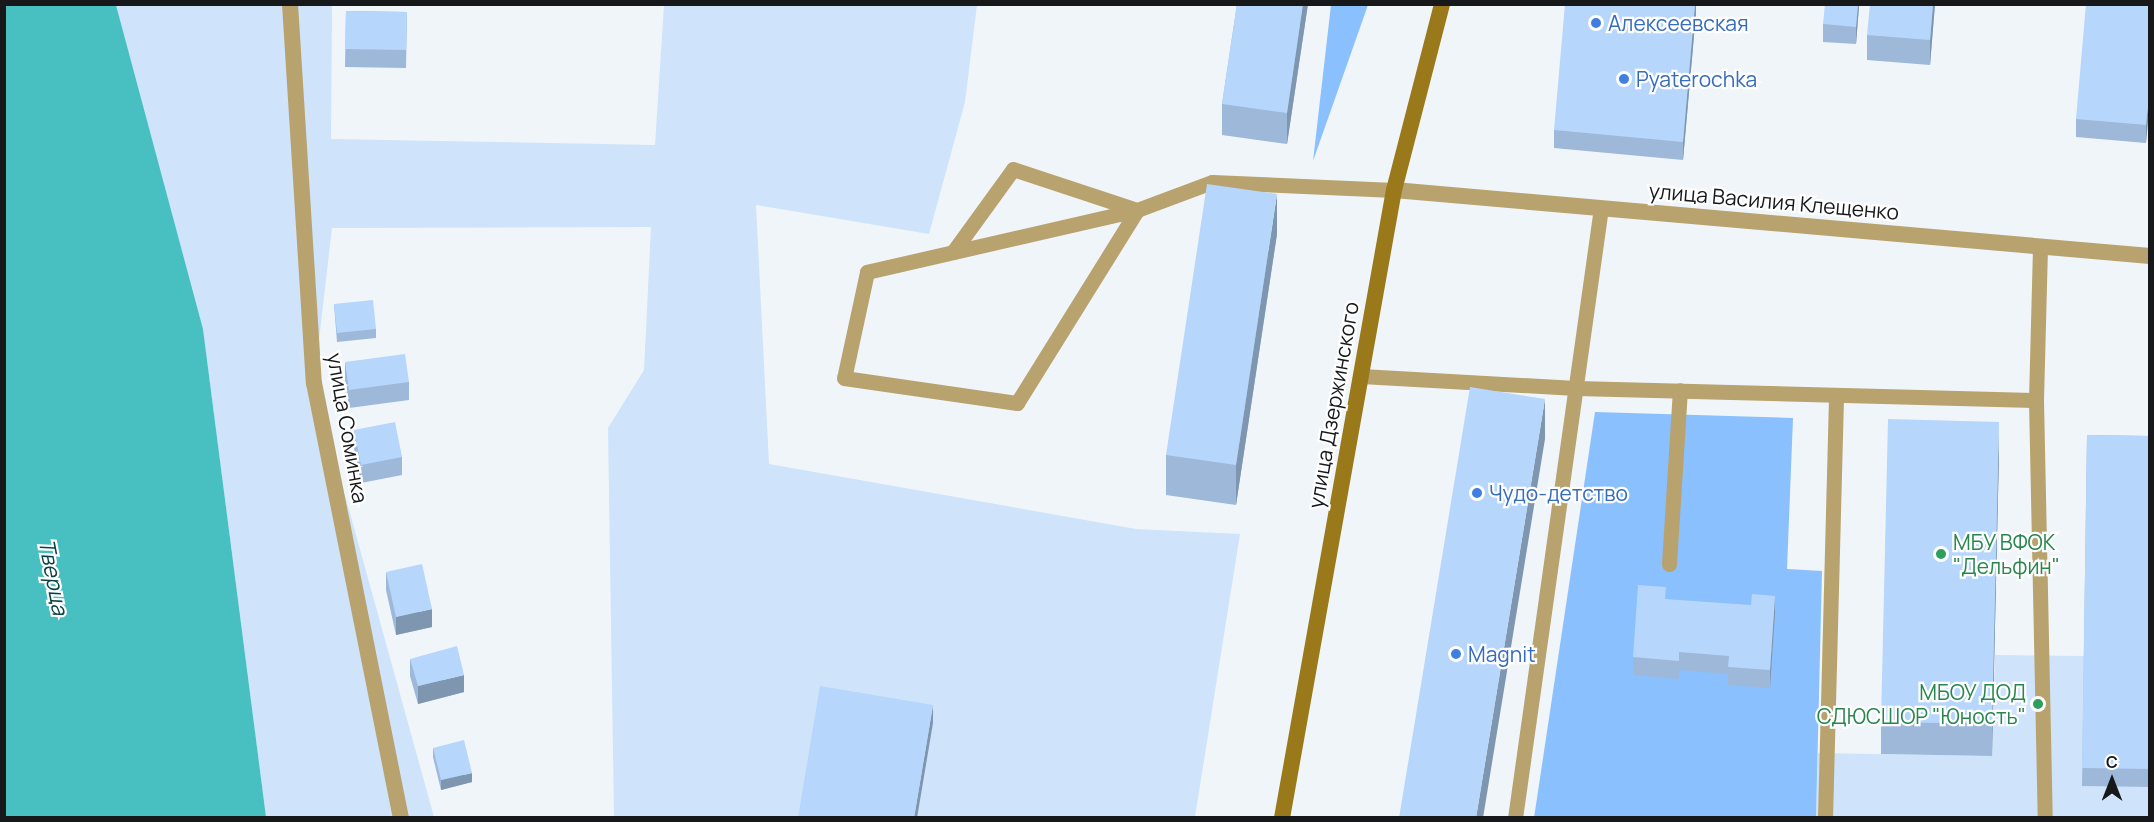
<!DOCTYPE html>
<html>
<head>
<meta charset="utf-8">
<style>
  body { margin:0 }
  #map { position:relative; width:2154px; height:822px; overflow:hidden; background:#f0f5fa; font-family:Manrope,sans-serif }
  div>[style] { position:absolute }
  [style*='--x'] { left:calc(var(--x)*1px); top:calc(var(--y)*1px); width:calc(var(--w)*1px); rotate:calc(var(--a)*1deg) }
  .green>* { inset:0; background:#cfe3fa }
  .forest>* { inset:0; background:#8ac0fd }
  .water>* { inset:0; background:#48bfc1 }
  .service>* { height:15px; margin:-7.5px; padding:0 7.5px; transform-origin:7.5px; border-radius:7.5px; background:#b8a26e }
  .minor>* { height:16px; margin:-8px; padding:0 8px; transform-origin:8px; border-radius:8px; background:#b8a26e }
  .tertiary>* { height:16px; margin:-8px; padding:0 8px; transform-origin:8px; border-radius:8px; background:#b8a26e }
  .secondary>* { height:16px; margin:-8px; padding:0 8px; transform-origin:8px; border-radius:8px; background:#9a791b }
  .wall>* { inset:0; background:#9db8d9 }
  .shaded-wall>* { inset:0; background:#7f96b0 }
  .building>* { inset:0; background:#b6d6fc }
  .dots>* { width:16px; height:16px; translate:-50% -50%; box-sizing:border-box; border:3px solid #fff; border-radius:50% }
  span { translate:-50% -50%; white-space:nowrap; text-align:center; line-height:1.15; -webkit-text-stroke:4.5px #fff; paint-order:stroke }
  .shop-label { font-size:21px; color:#366cbe }
  .left { translate:0 -50%; text-align:left }
  .street-label { font-size:21px; color:#17181a }
  .leisure-label { font-size:21px; color:#27864d }
  .right { translate:-100% -50%; text-align:right }
  .water-label { font-size:22px; color:#0a4142; font-style:italic }
  .frame { position:absolute; inset:0; border:6px solid #17181a; pointer-events:none }
  .north { position:absolute; left:2082px; top:750px; width:60px; height:60px; -webkit-text-stroke:4px #fff; paint-order:stroke; rotate:0deg; font-size:16px; font-weight:700; line-height:24px; text-align:center; color:#17181a }
  .north::after { content:''; display:block; margin:auto; width:21px; height:27px; background:#17181a; clip-path:polygon(50% 0,100% 100%,50% 72%,0 100%) }
</style>
</head>
<body>
<div id="map">
  <div class="green">
    <i style="clip-path:polygon(116px 5px,332px 5px,331px 139px,655px 145px,664px 5px,977px 5px,965px 102px,929px 234px,756px 205px,769px 464px,1136px 529px,1240px 534px,1195px 817px,614px 817px,608px 428px,644px 370px,651px 227px,332px 228px,314px 383px,434px 817px,266px 817px,203px 329px)"></i>
    <i style="clip-path:polygon(1995px 655px,2084px 656px,2082px 785px,2149px 787px,2149px 817px,1816px 818px,1818px 753px,1992px 756px)"></i>
  </div>
  <div class="forest">
    <i style="clip-path:polygon(1331px 5px,1368px 5px,1313px 161px)"></i>
    <i style="clip-path:polygon(1595px 412px,1793px 418px,1787px 569px,1822px 571px,1816px 817px,1534px 818px)"></i>
  </div>
  <div class="water">
    <i style="clip-path:polygon(5px 4px,116px 5px,203px 329px,266px 817px,5px 817px)"></i>
  </div>
  <div class="service">
    <i style="--x:1137;--y:210;--w:277;--a:167.1"></i>
    <i style="--x:867;--y:272;--w:108;--a:102.2"></i>
    <i style="--x:844;--y:378;--w:175;--a:8.2"></i>
    <i style="--x:1017;--y:403;--w:227;--a:-58.1"></i>
    <i style="--x:1137;--y:210;--w:80;--a:-20.5"></i>
    <i style="--x:1212;--y:182;--w:182;--a:2.5"></i>
    <i style="--x:2040;--y:247;--w:153;--a:91.5"></i>
    <i style="--x:2036;--y:400;--w:418;--a:88.8"></i>
    <i style="--x:953;--y:252;--w:102;--a:-54.1"></i>
    <i style="--x:1013;--y:169;--w:131;--a:18.3"></i>
    <i style="--x:1361;--y:376;--w:215;--a:3.2"></i>
    <i style="--x:1576;--y:388;--w:460;--a:1.5"></i>
    <i style="--x:1669;--y:564;--w:174;--a:-86.4"></i>
    <i style="--x:1515;--y:818;--w:616;--a:-81.98"></i>
    <i style="--x:1825;--y:818;--w:421;--a:-88.5"></i>
  </div>
  <div class="minor">
    <i style="--x:290;--y:4;--w:380;--a:86.4"></i>
    <i style="--x:314;--y:383;--w:444;--a:78.7"></i>
  </div>
  <div class="tertiary">
    <i style="--x:1394;--y:190;--w:759;--a:4.99"></i>
  </div>
  <div class="secondary">
    <i style="--x:1282;--y:818;--w:638;--a:-79.89"></i>
    <i style="--x:1394;--y:190;--w:192;--a:-75.5"></i>
  </div>
  <div class="wall">
    <i style="clip-path:polygon(1237px 4px,1308px 4px,1287px 144px,1222px 135px,1222px 104px)"></i>
    <i style="clip-path:polygon(1696px 4px,1696px 13px,1683px 160px,1554px 148px,1554px 130px)"></i>
    <i style="clip-path:polygon(1859px 4px,1856px 44px,1823px 42px,1823px 24px)"></i>
    <i style="clip-path:polygon(1935px 4px,1930px 65px,1867px 60px,1867px 35px)"></i>
    <i style="clip-path:polygon(2150px 4px,2146px 143px,2076px 137px,2076px 119px)"></i>
    <i style="clip-path:polygon(346px 11px,407px 12px,406px 68px,345px 67px)"></i>
    <i style="clip-path:polygon(1277px 234px,1236px 505px,1166px 495px,1166px 455px)"></i>
    <i style="clip-path:polygon(334px 304px,376px 329px,376px 338px,337px 342px)"></i>
    <i style="clip-path:polygon(345px 362px,409px 382px,409px 400px,349px 408px,345px 380px)"></i>
    <i style="clip-path:polygon(354px 430px,402px 457px,402px 475px,361px 483px,354px 448px)"></i>
    <i style="clip-path:polygon(2087px 435px,2150px 436px,2150px 787px,2082px 786px)"></i>
    <i style="clip-path:polygon(1999px 453px,1992px 756px,1881px 754px,1881px 722px)"></i>
    <i style="clip-path:polygon(386px 572px,432px 627px,396px 635px,386px 590px)"></i>
    <i style="clip-path:polygon(1666px 599px,1751px 605px,1775px 613px,1770px 688px,1728px 685px,1728px 674px,1679px 670px,1679px 679px,1633px 675px,1633px 657px)"></i>
    <i style="clip-path:polygon(410px 659px,464px 692px,418px 704px,410px 676px)"></i>
    <i style="clip-path:polygon(433px 748px,472px 782px,441px 790px,433px 757px)"></i>
  </div>
  <div class="shaded-wall">
    <i style="clip-path:polygon(1303px 4px,1308px 4px,1287px 144px,1287px 113px)"></i>
    <i style="clip-path:polygon(1695px 4px,1696px 4px,1696px 13px,1683px 160px,1683px 142px)"></i>
    <i style="clip-path:polygon(1858px 4px,1859px 4px,1859px 7px,1856px 44px,1856px 27px)"></i>
    <i style="clip-path:polygon(1933px 4px,1935px 4px,1930px 65px,1930px 40px)"></i>
    <i style="clip-path:polygon(2150px 83px,2150px 101px,2146px 143px,2146px 125px)"></i>
    <i style="clip-path:polygon(1277px 194px,1277px 234px,1236px 505px,1236px 465px)"></i>
    <i style="clip-path:polygon(1545px 399px,1545px 439px,1483px 818px,1476px 818px)"></i>
    <i style="clip-path:polygon(1999px 422px,1999px 453px,1992px 756px,1992px 724px)"></i>
    <i style="clip-path:polygon(1775px 596px,1775px 613px,1770px 688px,1770px 670px)"></i>
    <i style="clip-path:polygon(432px 609px,432px 627px,396px 635px,396px 617px)"></i>
    <i style="clip-path:polygon(464px 675px,464px 692px,418px 704px,418px 686px)"></i>
    <i style="clip-path:polygon(933px 705px,933px 723px,917px 818px,914px 818px)"></i>
    <i style="clip-path:polygon(472px 773px,472px 782px,441px 790px,441px 780px)"></i>
  </div>
  <div class="building">
    <i style="clip-path:polygon(1237px 4px,1303px 4px,1287px 113px,1222px 104px)"></i>
    <i style="clip-path:polygon(1565px 4px,1695px 4px,1683px 142px,1554px 130px)"></i>
    <i style="clip-path:polygon(1825px 4px,1858px 4px,1856px 27px,1823px 24px)"></i>
    <i style="clip-path:polygon(1870px 4px,1933px 4px,1930px 40px,1867px 35px)"></i>
    <i style="clip-path:polygon(2086px 4px,2150px 4px,2150px 83px,2146px 125px,2076px 119px)"></i>
    <i style="clip-path:polygon(346px 11px,407px 12px,406px 50px,345px 49px)"></i>
    <i style="clip-path:polygon(1207px 184px,1277px 194px,1236px 465px,1166px 455px)"></i>
    <i style="clip-path:polygon(373px 300px,376px 329px,337px 333px,334px 304px)"></i>
    <i style="clip-path:polygon(405px 354px,409px 382px,349px 390px,345px 362px)"></i>
    <i style="clip-path:polygon(1470px 387px,1545px 399px,1476px 818px,1399px 818px)"></i>
    <i style="clip-path:polygon(1888px 419px,1999px 422px,1992px 724px,1881px 722px)"></i>
    <i style="clip-path:polygon(395px 422px,402px 457px,361px 465px,354px 430px)"></i>
    <i style="clip-path:polygon(2087px 435px,2150px 436px,2150px 769px,2082px 768px)"></i>
    <i style="clip-path:polygon(422px 564px,432px 609px,396px 617px,386px 572px)"></i>
    <i style="clip-path:polygon(1638px 585px,1666px 587px,1665px 599px,1751px 605px,1752px 594px,1775px 596px,1770px 670px,1728px 667px,1729px 656px,1679px 652px,1679px 661px,1633px 657px)"></i>
    <i style="clip-path:polygon(457px 646px,464px 675px,418px 686px,410px 659px)"></i>
    <i style="clip-path:polygon(820px 686px,933px 705px,914px 818px,798px 818px)"></i>
    <i style="clip-path:polygon(464px 740px,472px 773px,441px 780px,433px 748px)"></i>
  </div>
  <div class="dots">
    <i style="left:1596px;top:23px;background:#3f7fe0"></i>
    <i style="left:1624px;top:79px;background:#3f7fe0"></i>
    <i style="left:1477px;top:493px;background:#3f7fe0"></i>
    <i style="left:1941px;top:554px;background:#2e9e5b"></i>
    <i style="left:1456px;top:654px;background:#3f7fe0"></i>
    <i style="left:2038px;top:704px;background:#2e9e5b"></i>
  </div>
  <div class="shop-label">
    <span class="left" style="left:1608px;top:23px">Алексеевская</span>
    <span class="left" style="left:1636px;top:79px">Pyaterochka</span>
    <span class="left" style="left:1489px;top:493px">Чудо-детство</span>
    <span class="left" style="left:1468px;top:654px">Magnit</span>
  </div>
  <div class="street-label">
    <span style="left:1774px;top:201px;rotate:5deg">улица Василия Клещенко</span>
    <span style="left:1333px;top:405px;rotate:-80deg">улица Дзержинского</span>
    <span style="left:348px;top:428px;rotate:80deg">улица Соминка</span>
  </div>
  <div class="leisure-label">
    <span class="left" style="left:1953px;top:554px">МБУ ВФОК<br>"Дельфин"</span>
    <span class="right" style="left:2026px;top:704px">МБОУ ДОД<br>СДЮСШОР "Юность"</span>
  </div>
  <div class="water-label">
    <span style="left:53px;top:577px;rotate:79deg">Тверца</span>
  </div>
  <div class="frame"></div>
  <div class="north">С</div>
</div>
</body>
</html>
